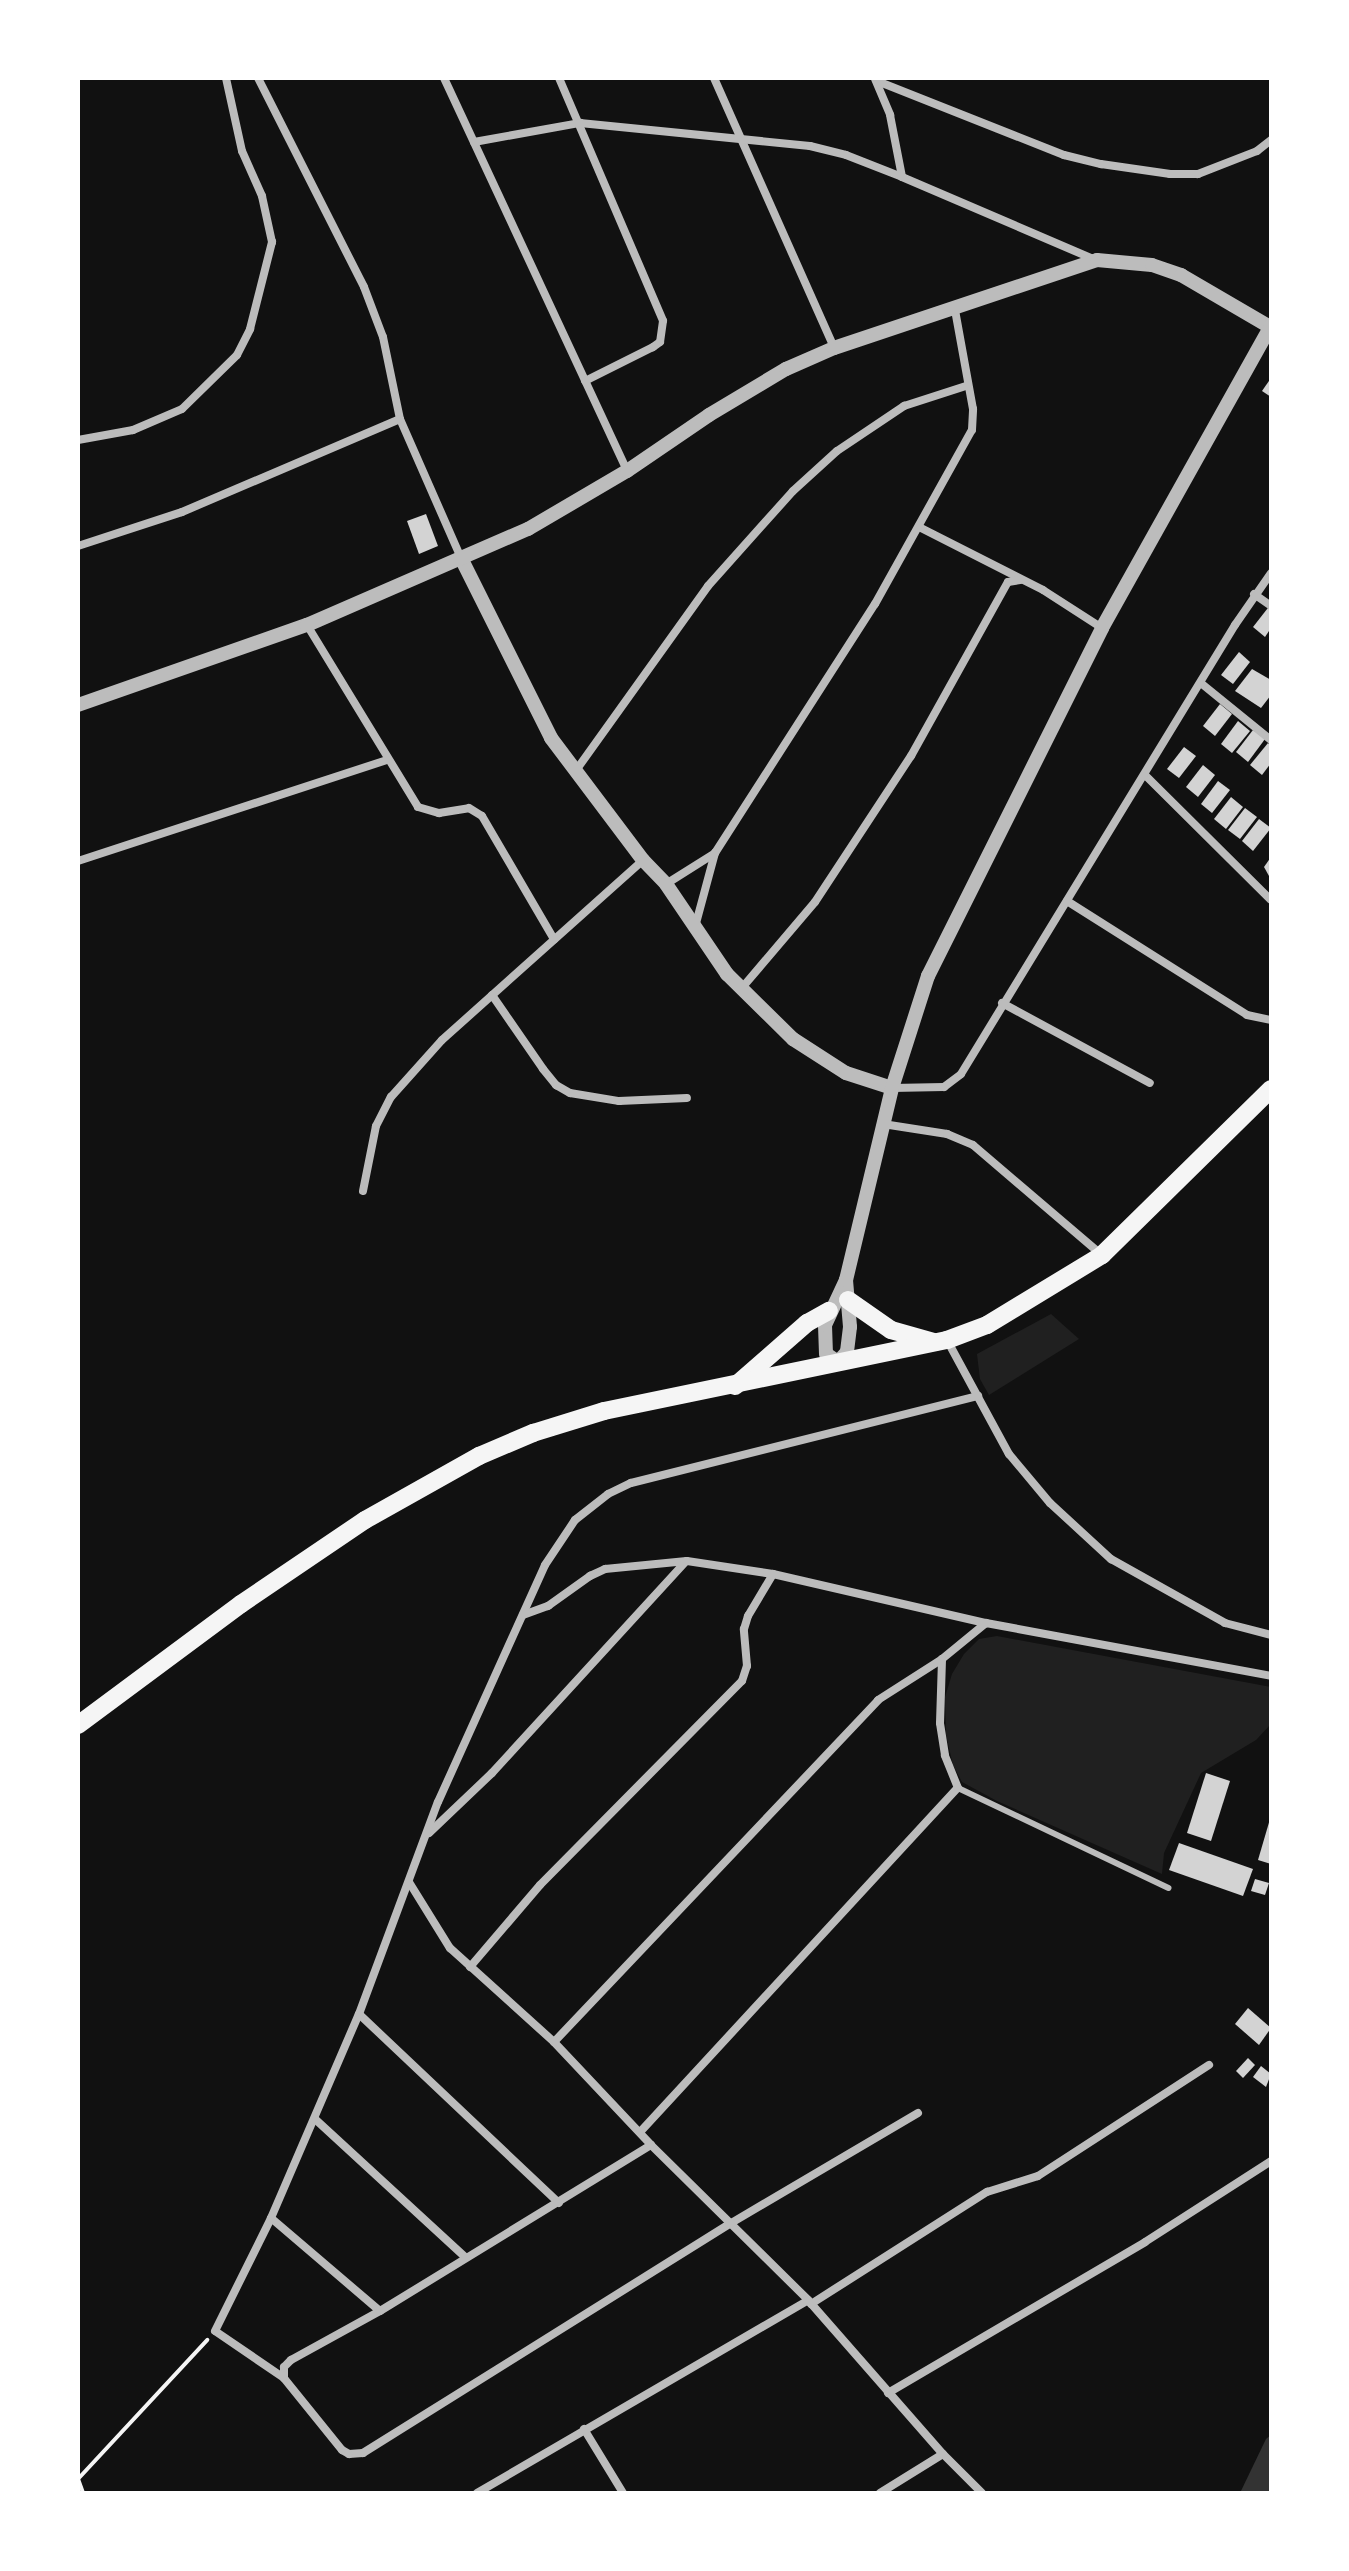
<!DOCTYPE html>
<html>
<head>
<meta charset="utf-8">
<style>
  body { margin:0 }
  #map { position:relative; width:1349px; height:2571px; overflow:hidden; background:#111; font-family:"Exo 2",sans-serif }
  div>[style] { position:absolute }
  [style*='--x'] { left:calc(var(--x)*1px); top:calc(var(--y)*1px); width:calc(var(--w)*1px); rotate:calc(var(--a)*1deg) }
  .green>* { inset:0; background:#202020 }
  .water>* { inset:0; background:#333 }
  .building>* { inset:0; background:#d3d3d3 }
  .path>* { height:4px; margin:-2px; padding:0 2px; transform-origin:2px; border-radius:2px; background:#f5f5f5 }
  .service>* { height:6px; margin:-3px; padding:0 3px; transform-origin:3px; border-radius:3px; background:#bcbcbc }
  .minor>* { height:8px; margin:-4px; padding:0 4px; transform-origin:4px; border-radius:4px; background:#bcbcbc }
  .tertiary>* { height:14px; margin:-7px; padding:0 7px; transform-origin:7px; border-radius:7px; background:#bcbcbc }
  .primary>* { height:18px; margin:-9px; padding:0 9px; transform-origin:9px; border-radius:9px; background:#f5f5f5 }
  span { translate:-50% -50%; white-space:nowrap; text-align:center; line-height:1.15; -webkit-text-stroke:6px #fff; paint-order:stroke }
  .frame { position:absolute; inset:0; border:80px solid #fff; pointer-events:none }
</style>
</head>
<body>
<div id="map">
  <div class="green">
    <i style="clip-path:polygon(1051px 1314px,1079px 1339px,989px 1395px,980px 1379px,977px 1354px)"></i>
    <i style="clip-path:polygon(997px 1636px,1271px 1687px,1271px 1724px,1256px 1740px,1201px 1773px,1164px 1853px,1162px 1874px,997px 1801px,962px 1782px,953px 1765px,946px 1735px,945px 1697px,952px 1674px,964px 1654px,979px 1639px)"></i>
  </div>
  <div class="water">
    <i style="clip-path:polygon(1271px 2435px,1271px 2493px,1240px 2493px,1266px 2439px)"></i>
  </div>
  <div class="building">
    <i style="clip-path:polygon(1271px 378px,1271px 397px,1262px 391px)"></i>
    <i style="clip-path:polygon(426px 514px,438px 546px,419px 554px,407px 521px)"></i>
    <i style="clip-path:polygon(1271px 604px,1271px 628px,1265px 637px,1253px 627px)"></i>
    <i style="clip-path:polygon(1239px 652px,1250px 662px,1233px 684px,1221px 675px)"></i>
    <i style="clip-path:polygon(1252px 669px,1271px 680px,1271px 695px,1261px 708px,1235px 691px)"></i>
    <i style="clip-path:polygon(1220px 704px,1232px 714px,1215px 736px,1203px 726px)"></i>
    <i style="clip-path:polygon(1238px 721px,1250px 731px,1232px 753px,1221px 744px)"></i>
    <i style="clip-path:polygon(1253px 730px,1265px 739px,1248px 762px,1236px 752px)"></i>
    <i style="clip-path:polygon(1268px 743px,1271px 746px,1271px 763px,1262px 775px,1250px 765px)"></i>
    <i style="clip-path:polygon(1184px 747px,1196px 756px,1179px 778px,1167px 769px)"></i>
    <i style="clip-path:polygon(1203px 765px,1215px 775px,1198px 797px,1186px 787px)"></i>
    <i style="clip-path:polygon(1218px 781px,1230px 790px,1212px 813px,1201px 804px)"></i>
    <i style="clip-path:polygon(1231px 797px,1243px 807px,1226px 829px,1214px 819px)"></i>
    <i style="clip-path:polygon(1245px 808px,1257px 817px,1240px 839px,1228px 830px)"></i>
    <i style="clip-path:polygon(1259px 819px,1271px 828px,1253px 851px,1242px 841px)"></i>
    <i style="clip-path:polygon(1271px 857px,1271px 874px,1269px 876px,1264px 867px)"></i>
    <i style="clip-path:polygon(1206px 1773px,1230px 1781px,1211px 1841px,1187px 1833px)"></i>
    <i style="clip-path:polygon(1270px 1819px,1271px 1820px,1271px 1864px,1258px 1860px)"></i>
    <i style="clip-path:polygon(1179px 1843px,1253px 1869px,1243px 1896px,1169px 1870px)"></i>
    <i style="clip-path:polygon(1255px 1879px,1269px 1883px,1265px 1895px,1251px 1891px)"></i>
    <i style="clip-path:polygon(1248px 2008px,1271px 2028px,1259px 2045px,1235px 2024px)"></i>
    <i style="clip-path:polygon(1248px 2058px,1255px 2065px,1243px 2078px,1236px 2071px)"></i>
    <i style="clip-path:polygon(1261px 2066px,1271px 2074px,1266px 2087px,1253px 2077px)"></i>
  </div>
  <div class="path">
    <i style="--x:78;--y:2479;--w:190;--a:-47.1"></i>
    <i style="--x:78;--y:2479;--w:15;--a:70"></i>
  </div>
  <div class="service">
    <i style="--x:958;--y:1788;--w:233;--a:25.4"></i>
  </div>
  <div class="minor">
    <i style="--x:258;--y:78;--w:234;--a:63.1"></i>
    <i style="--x:364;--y:287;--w:53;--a:69.2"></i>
    <i style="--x:383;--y:337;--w:84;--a:78.3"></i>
    <i style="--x:400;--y:419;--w:154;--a:66.3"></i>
    <i style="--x:444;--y:78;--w:434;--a:65"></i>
    <i style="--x:559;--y:78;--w:264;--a:66.8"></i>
    <i style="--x:663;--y:321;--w:21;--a:98"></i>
    <i style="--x:660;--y:342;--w:9;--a:144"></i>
    <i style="--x:653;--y:347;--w:76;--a:153.4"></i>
    <i style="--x:714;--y:78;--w:295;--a:66"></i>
    <i style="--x:875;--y:79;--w:39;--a:67"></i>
    <i style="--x:890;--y:115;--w:63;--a:79"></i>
    <i style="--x:877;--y:81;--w:201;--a:21.6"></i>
    <i style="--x:1064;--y:155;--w:38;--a:14"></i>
    <i style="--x:1101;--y:164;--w:70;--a:8.2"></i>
    <i style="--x:1170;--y:174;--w:28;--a:0"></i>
    <i style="--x:1198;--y:174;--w:63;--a:-21.3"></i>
    <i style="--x:1257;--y:151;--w:18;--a:-38"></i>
    <i style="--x:474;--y:142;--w:108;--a:-10.2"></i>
    <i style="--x:580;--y:123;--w:231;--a:5.7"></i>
    <i style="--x:810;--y:146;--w:37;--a:14"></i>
    <i style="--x:846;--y:155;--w:60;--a:21.4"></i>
    <i style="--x:902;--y:177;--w:211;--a:23.2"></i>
    <i style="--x:78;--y:440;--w:56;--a:-10.3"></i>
    <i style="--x:133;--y:430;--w:53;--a:-23.2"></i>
    <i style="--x:182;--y:409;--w:77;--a:-44.5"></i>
    <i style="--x:237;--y:355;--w:29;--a:-63"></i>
    <i style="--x:250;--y:329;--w:90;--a:-75.8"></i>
    <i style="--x:272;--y:242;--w:47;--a:-102.3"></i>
    <i style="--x:262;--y:196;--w:49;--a:-114"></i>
    <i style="--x:242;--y:151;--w:75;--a:-102.4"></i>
    <i style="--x:921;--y:528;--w:137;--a:26.9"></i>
    <i style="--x:1043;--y:590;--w:70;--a:32.8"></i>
    <i style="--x:78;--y:546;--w:109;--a:-18.1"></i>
    <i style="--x:182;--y:512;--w:237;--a:-23.1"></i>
    <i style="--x:1254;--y:594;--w:21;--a:35"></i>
    <i style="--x:307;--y:625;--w:213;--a:58.6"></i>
    <i style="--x:418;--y:807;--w:22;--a:16"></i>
    <i style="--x:439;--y:813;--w:30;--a:-9"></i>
    <i style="--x:469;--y:808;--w:15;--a:32"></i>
    <i style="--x:482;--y:816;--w:143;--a:59.7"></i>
    <i style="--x:1202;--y:684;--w:89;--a:39.1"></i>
    <i style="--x:577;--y:769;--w:225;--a:-54.4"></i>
    <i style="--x:708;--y:586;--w:127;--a:-48.2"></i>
    <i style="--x:793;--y:491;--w:59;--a:-42.3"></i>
    <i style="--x:837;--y:451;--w:81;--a:-33.9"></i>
    <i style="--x:904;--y:406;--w:65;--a:-17.9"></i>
    <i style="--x:1145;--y:775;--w:177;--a:44.8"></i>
    <i style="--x:78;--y:861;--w:325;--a:-18.1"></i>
    <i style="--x:666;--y:884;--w:58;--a:-32.3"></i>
    <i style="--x:1067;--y:901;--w:213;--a:32.3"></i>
    <i style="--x:1247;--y:1015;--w:25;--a:12"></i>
    <i style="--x:695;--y:927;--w:77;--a:-74.9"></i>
    <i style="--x:715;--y:853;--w:296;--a:-57.3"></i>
    <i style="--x:875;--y:604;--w:199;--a:-60.9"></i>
    <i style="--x:972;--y:430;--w:21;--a:-87"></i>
    <i style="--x:973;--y:409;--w:101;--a:-100.3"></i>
    <i style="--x:741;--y:989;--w:114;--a:-49.6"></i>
    <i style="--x:815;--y:902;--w:175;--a:-56.7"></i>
    <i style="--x:911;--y:756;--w:199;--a:-60.9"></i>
    <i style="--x:1008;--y:582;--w:12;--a:-9"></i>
    <i style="--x:492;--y:995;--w:90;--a:55.4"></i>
    <i style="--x:543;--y:1069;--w:21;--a:51"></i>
    <i style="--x:556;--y:1085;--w:16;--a:30"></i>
    <i style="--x:570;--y:1093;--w:50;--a:9.3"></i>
    <i style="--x:619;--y:1101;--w:68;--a:-2.5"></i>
    <i style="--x:1002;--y:1003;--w:168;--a:28.4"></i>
    <i style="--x:892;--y:1088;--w:52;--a:-1.1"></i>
    <i style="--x:944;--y:1087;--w:21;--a:-37"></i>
    <i style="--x:961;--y:1074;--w:526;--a:-58.61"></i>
    <i style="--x:1235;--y:625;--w:63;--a:-55.3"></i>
    <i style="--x:883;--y:1124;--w:65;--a:8.9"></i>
    <i style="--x:947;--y:1134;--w:28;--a:23"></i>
    <i style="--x:973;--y:1145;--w:170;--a:40.5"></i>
    <i style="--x:363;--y:1191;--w:66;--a:-78.7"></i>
    <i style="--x:376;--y:1126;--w:33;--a:-63"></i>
    <i style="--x:391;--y:1097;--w:76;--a:-48.2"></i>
    <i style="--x:442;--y:1040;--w:270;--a:-41.8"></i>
    <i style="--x:947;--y:1340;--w:130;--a:61.5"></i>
    <i style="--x:1009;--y:1454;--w:64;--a:50.1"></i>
    <i style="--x:1050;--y:1503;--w:83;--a:42.6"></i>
    <i style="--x:1111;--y:1559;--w:131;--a:29.3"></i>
    <i style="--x:1225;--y:1623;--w:48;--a:14.6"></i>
    <i style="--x:523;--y:1615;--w:27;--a:-20"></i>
    <i style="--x:548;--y:1606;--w:52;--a:-35.5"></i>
    <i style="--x:590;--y:1576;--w:17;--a:-25"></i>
    <i style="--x:605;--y:1569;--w:82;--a:-5.6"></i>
    <i style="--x:687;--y:1561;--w:87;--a:8.6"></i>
    <i style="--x:773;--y:1574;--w:219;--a:13"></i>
    <i style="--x:986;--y:1623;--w:290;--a:10.5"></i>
    <i style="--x:429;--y:1833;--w:87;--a:-43.6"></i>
    <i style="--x:492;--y:1773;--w:287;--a:-47.5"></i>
    <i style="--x:409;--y:1882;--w:78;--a:58.2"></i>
    <i style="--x:450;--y:1948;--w:140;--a:42.1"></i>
    <i style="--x:554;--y:2042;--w:141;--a:46.7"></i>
    <i style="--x:651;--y:2145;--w:221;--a:44.6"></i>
    <i style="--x:808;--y:2300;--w:205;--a:48.8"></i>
    <i style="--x:943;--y:2454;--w:55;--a:45"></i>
    <i style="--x:470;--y:1967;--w:108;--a:-49.5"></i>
    <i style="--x:540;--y:1885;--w:287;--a:-45.3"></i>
    <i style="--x:742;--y:1681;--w:16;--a:-72"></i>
    <i style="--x:747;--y:1666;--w:37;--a:-95"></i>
    <i style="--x:744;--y:1629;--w:14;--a:-73"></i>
    <i style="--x:748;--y:1616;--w:49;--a:-59.2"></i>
    <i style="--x:359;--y:2014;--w:275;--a:43.4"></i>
    <i style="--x:554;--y:2042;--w:471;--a:-46.5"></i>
    <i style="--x:878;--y:1700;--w:76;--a:-32.6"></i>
    <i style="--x:942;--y:1659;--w:57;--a:-39.3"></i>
    <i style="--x:918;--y:2113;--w:217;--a:149.5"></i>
    <i style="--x:731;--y:2223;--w:434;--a:148"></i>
    <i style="--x:363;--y:2453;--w:14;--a:176"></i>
    <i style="--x:349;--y:2454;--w:8;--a:-150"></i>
    <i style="--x:342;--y:2450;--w:92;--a:-128.9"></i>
    <i style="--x:284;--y:2378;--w:83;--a:-145.7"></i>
    <i style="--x:215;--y:2331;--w:126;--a:-63.6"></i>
    <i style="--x:271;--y:2218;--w:222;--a:-66.7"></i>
    <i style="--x:359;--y:2014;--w:226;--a:-69.6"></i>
    <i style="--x:438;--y:1802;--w:260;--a:-65.7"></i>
    <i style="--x:545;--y:1565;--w:54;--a:-56.3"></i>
    <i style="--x:575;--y:1520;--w:42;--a:-38.2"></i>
    <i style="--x:608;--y:1494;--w:25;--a:-26"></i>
    <i style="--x:631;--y:1483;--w:358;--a:-14.1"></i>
    <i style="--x:315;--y:2119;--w:202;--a:42.6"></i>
    <i style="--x:641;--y:2131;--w:467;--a:-47.3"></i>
    <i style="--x:958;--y:1788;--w:35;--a:-112"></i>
    <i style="--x:945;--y:1755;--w:32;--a:-99"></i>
    <i style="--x:940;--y:1723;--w:64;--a:-88.2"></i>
    <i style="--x:271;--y:2218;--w:143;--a:40.5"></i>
    <i style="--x:811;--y:2304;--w:209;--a:-32.5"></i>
    <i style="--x:987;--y:2192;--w:53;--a:-17.4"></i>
    <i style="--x:1038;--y:2176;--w:204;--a:-33"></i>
    <i style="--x:284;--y:2378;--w:11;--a:-90"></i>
    <i style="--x:284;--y:2367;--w:10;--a:-45"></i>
    <i style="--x:291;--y:2360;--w:102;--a:-28.8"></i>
    <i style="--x:380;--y:2311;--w:318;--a:-31.5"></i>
    <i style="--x:888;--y:2393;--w:298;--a:-30.4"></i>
    <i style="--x:1145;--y:2242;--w:150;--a:-32.7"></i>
    <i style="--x:584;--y:2429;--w:75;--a:58.6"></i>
    <i style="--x:477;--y:2493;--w:383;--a:-30.2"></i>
    <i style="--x:880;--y:2493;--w:74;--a:-31.8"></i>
  </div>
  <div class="tertiary">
    <i style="--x:462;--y:560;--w:199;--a:63.4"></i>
    <i style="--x:551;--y:738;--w:153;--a:53"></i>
    <i style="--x:643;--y:860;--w:33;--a:46"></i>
    <i style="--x:666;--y:884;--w:109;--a:55.9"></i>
    <i style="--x:727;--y:974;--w:93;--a:44.6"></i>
    <i style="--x:793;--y:1039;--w:63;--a:32.7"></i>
    <i style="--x:846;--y:1073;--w:48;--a:18.1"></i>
    <i style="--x:78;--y:705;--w:243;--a:-19.3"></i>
    <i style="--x:307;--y:625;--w:241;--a:-23.5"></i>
    <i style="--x:528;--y:529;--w:115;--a:-30.4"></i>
    <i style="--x:627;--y:471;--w:99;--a:-34.3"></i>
    <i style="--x:709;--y:415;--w:90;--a:-30.9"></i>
    <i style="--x:786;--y:369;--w:52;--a:-23.6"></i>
    <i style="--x:834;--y:348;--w:277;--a:-18.5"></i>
    <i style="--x:1097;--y:260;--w:55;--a:5.2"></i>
    <i style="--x:1152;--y:265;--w:31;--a:19"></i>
    <i style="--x:1181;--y:275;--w:103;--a:30.3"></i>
    <i style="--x:846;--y:1280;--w:47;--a:85.1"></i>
    <i style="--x:850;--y:1327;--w:25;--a:97"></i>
    <i style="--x:847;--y:1352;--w:13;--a:132"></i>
    <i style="--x:838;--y:1362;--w:14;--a:-146"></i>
    <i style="--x:826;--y:1354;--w:29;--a:-92"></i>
    <i style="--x:825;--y:1325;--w:50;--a:-65"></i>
    <i style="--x:846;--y:1280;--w:197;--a:-76.5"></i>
    <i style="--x:892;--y:1088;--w:118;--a:-72.2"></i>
    <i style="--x:928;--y:976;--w:389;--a:-63.4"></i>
    <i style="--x:1102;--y:628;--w:347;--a:-60.8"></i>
  </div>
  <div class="primary">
    <i style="--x:848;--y:1300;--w:52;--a:34.9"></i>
    <i style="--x:891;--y:1330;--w:45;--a:15.6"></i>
    <i style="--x:735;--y:1386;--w:96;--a:-41.2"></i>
    <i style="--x:807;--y:1323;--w:25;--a:-29"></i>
    <i style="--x:78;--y:1725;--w:203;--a:-36.6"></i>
    <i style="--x:241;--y:1604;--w:150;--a:-34.1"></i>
    <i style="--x:365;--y:1520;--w:131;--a:-29.3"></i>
    <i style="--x:479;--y:1456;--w:59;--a:-23.1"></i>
    <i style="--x:533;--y:1433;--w:74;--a:-17.2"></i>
    <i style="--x:604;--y:1411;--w:350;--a:-11.7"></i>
    <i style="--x:947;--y:1340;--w:43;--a:-20.6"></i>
    <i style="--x:987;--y:1325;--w:135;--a:-31.3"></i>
    <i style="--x:1102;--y:1255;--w:237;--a:-44.5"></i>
  </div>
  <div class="frame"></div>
</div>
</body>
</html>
